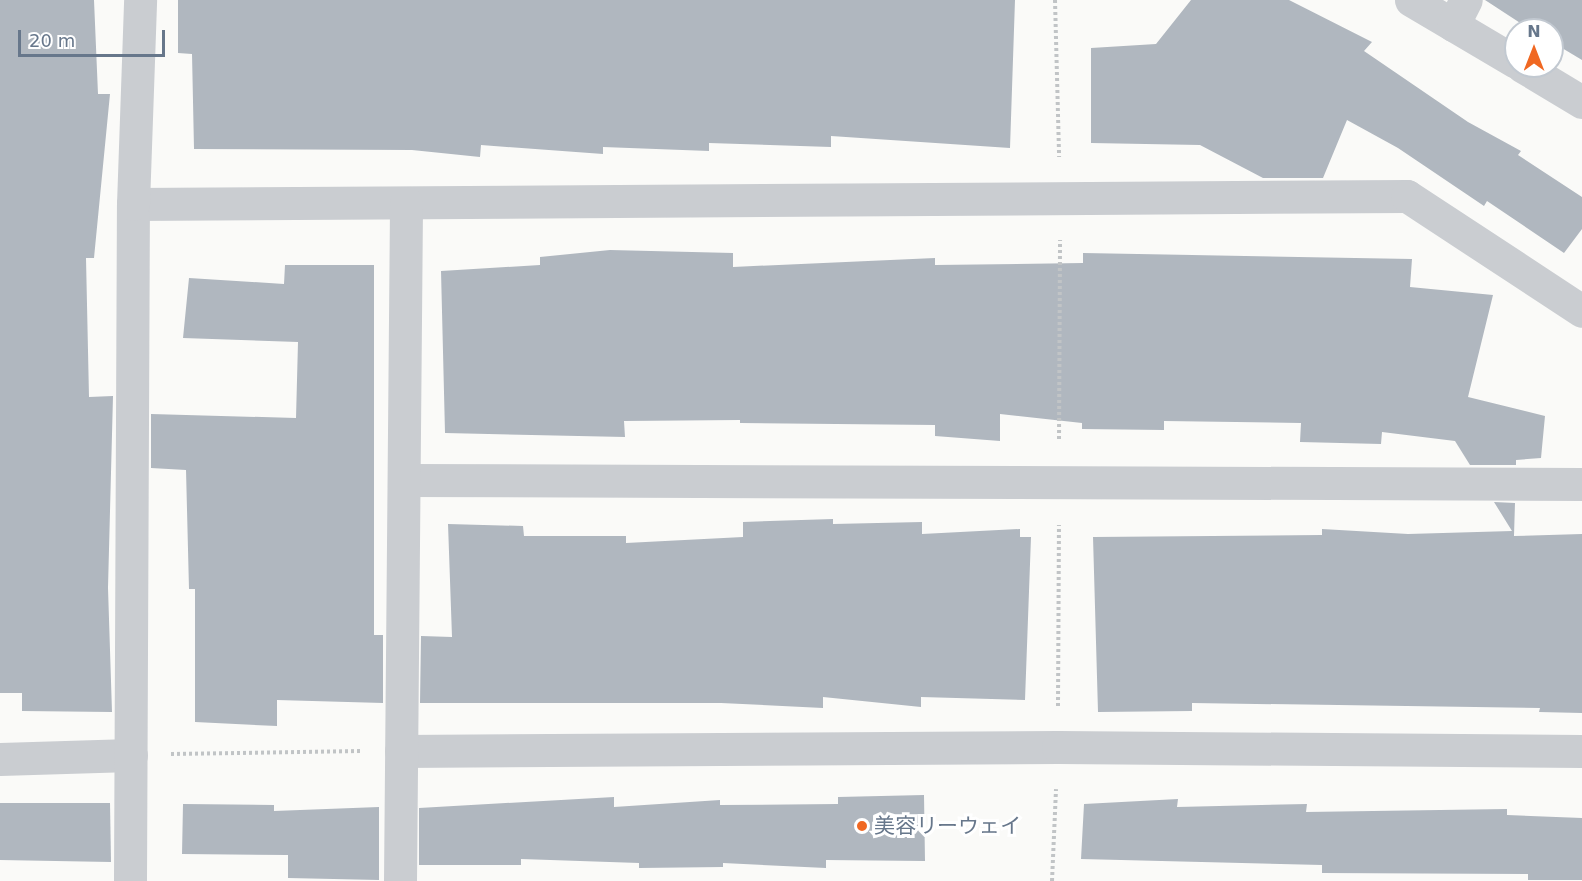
<!DOCTYPE html>
<html>
<head>
<meta charset="utf-8">
<style>
  body { margin:0 }
  #map { position:relative; width:1582px; height:881px; overflow:hidden; background:#fafaf8; font-family:"DejaVu Sans","Noto Sans JP",sans-serif }
  div>[style] { position:absolute }
  [style*='--x'] { left:calc(var(--x)*1px); top:calc(var(--y)*1px); width:calc(var(--w)*1px); rotate:calc(var(--a)*1deg) }
  .building>* { inset:0; background:#b0b7bf }
  .path>* { height:4px; margin-top:-2px; transform-origin:0; background:repeating-linear-gradient(90deg,#c1c4c6 0 3px,transparent 0 6px) }
  .minor>* { height:33px; margin:-16.5px; padding:0 16.5px; transform-origin:16.5px; border-radius:16.5px; background:#cacdd1 }
  .dots>* { width:16px; height:16px; translate:-50% -50%; box-sizing:border-box; border:3px solid #fff; border-radius:50% }
  span { translate:-50% -50%; white-space:nowrap; text-align:center; line-height:1.15; -webkit-text-stroke:6px #fff; paint-order:stroke }
  .poi-label { font-size:21px; color:#67778b }
  .left { translate:0 -50%; text-align:left }
  .north { position:absolute; left:1504px; top:18px; width:60px; height:60px; box-sizing:border-box; background:#fff; border:2px solid #c2c9d1; border-radius:50%; rotate:0deg; font-size:16px; font-weight:700; line-height:24px; text-align:center; color:#67778b }
  .north::after { content:''; display:block; margin:auto; width:21px; height:27px; background:#f06822; clip-path:polygon(50% 0,100% 100%,50% 72%,0 100%) }
  .scale { position:absolute; left:18px; top:30px; width:147px; height:27px; box-sizing:border-box; border:3px solid #67778b; border-top:0; padding-left:8px; font-size:18px; line-height:21px; white-space:nowrap; color:#67778b; -webkit-text-stroke:4px #fff; paint-order:stroke }
</style>
</head>
<body>
<div id="map">
  <div class="building">
    <i style="clip-path:polygon(0 0,94px 0,98px 94px,110px 94px,94px 258px,86px 258px,89px 397px,113px 396px,108px 588px,112px 712px,22px 711px,22px 693px,0 693px)"></i>
    <i style="clip-path:polygon(178px 0,1015px 0,1010px 148px,831px 136px,831px 147px,709px 143px,709px 151px,603px 147px,603px 154px,481px 145px,480px 157px,412px 150px,194px 149px,192px 54px,178px 53px)"></i>
    <i style="clip-path:polygon(1191px 0,1289px 0,1372px 42px,1364px 51px,1468px 122px,1521px 151px,1518px 155px,1582px 197px,1582px 229px,1564px 253px,1487px 201px,1484px 206px,1398px 148px,1347px 120px,1323px 178px,1263px 178px,1200px 145px,1091px 143px,1091px 48px,1156px 44px)"></i>
    <i style="clip-path:polygon(1485px 0,1582px 0,1582px 60px,1552px 42px,1552px 30px,1531px 30px)"></i>
    <i style="clip-path:polygon(610px 250px,733px 253px,733px 267px,935px 258px,935px 265px,1083px 263px,1083px 253px,1412px 259px,1410px 287px,1493px 295px,1468px 397px,1545px 416px,1541px 458px,1516px 460px,1516px 465px,1470px 465px,1455px 441px,1382px 432px,1381px 444px,1300px 442px,1301px 423px,1164px 421px,1164px 430px,1082px 429px,1082px 423px,1000px 414px,1000px 441px,935px 436px,935px 425px,740px 423px,740px 420px,624px 421px,625px 437px,445px 433px,441px 271px,540px 265px,540px 257px)"></i>
    <i style="clip-path:polygon(285px 265px,374px 265px,374px 635px,383px 635px,383px 703px,277px 700px,277px 726px,195px 722px,195px 589px,189px 589px,186px 470px,151px 468px,151px 414px,296px 418px,298px 342px,183px 338px,189px 278px,284px 284px)"></i>
    <i style="clip-path:polygon(1494px 502px,1515px 503px,1514px 536px,1582px 534px,1582px 713px,1539px 712px,1540px 708px,1192px 703px,1192px 711px,1098px 712px,1093px 537px,1322px 535px,1322px 529px,1408px 534px,1512px 531px)"></i>
    <i style="clip-path:polygon(833px 519px,833px 524px,922px 522px,922px 534px,1020px 529px,1020px 537px,1031px 537px,1025px 700px,921px 697px,921px 707px,823px 697px,823px 708px,721px 703px,420px 703px,421px 636px,452px 637px,448px 524px,523px 526px,524px 536px,626px 536px,626px 543px,743px 537px,743px 522px)"></i>
    <i style="clip-path:polygon(924px 795px,925px 861px,826px 860px,826px 868px,723px 863px,723px 867px,639px 868px,639px 863px,521px 859px,521px 865px,419px 865px,419px 808px,614px 797px,614px 807px,720px 800px,720px 805px,838px 804px,838px 797px)"></i>
    <i style="clip-path:polygon(1178px 799px,1177px 807px,1307px 804px,1306px 812px,1507px 809px,1507px 815px,1582px 818px,1582px 880px,1528px 880px,1528px 874px,1322px 873px,1322px 865px,1081px 859px,1084px 804px)"></i>
    <i style="clip-path:polygon(0 803px,110px 803px,111px 862px,0 860px)"></i>
    <i style="clip-path:polygon(183px 804px,274px 805px,274px 811px,379px 807px,379px 880px,288px 878px,288px 855px,182px 854px)"></i>
  </div>
  <div class="path">
    <i style="--x:1055;--y:0;--w:157;--a:88.5"></i>
    <i style="--x:1059;--y:439;--w:199;--a:-89.7"></i>
    <i style="--x:1058;--y:706;--w:181;--a:-89.7"></i>
    <i style="--x:171;--y:754;--w:190;--a:-0.9"></i>
    <i style="--x:1052;--y:881;--w:92;--a:-87.5"></i>
  </div>
  <div class="minor">
    <i style="--x:1411;--y:0;--w:122;--a:30.6"></i>
    <i style="--x:1453;--y:25;--w:28;--a:-63"></i>
    <i style="--x:1522;--y:66;--w:70;--a:31"></i>
    <i style="--x:133;--y:204;--w:1274;--a:-0.36"></i>
    <i style="--x:1407;--y:196;--w:209;--a:33.3"></i>
    <i style="--x:404;--y:480;--w:1178;--a:0.19"></i>
    <i style="--x:401;--y:751;--w:657;--a:-0.35"></i>
    <i style="--x:1058;--y:747;--w:524;--a:0.44"></i>
    <i style="--x:0;--y:759;--w:131;--a:-1.7"></i>
    <i style="--x:130;--y:881;--w:677;--a:-89.75"></i>
    <i style="--x:133;--y:204;--w:204;--a:-88"></i>
    <i style="--x:400;--y:881;--w:678;--a:-89.49"></i>
  </div>
  <div class="dots">
    <i style="left:862px;top:826px;background:#f06822"></i>
  </div>
  <div class="poi-label">
    <span class="left" style="left:874px;top:826px">美容リーウェイ</span>
  </div>
  <div class="north">N</div>
  <div class="scale">20 m</div>
</div>
</body>
</html>
